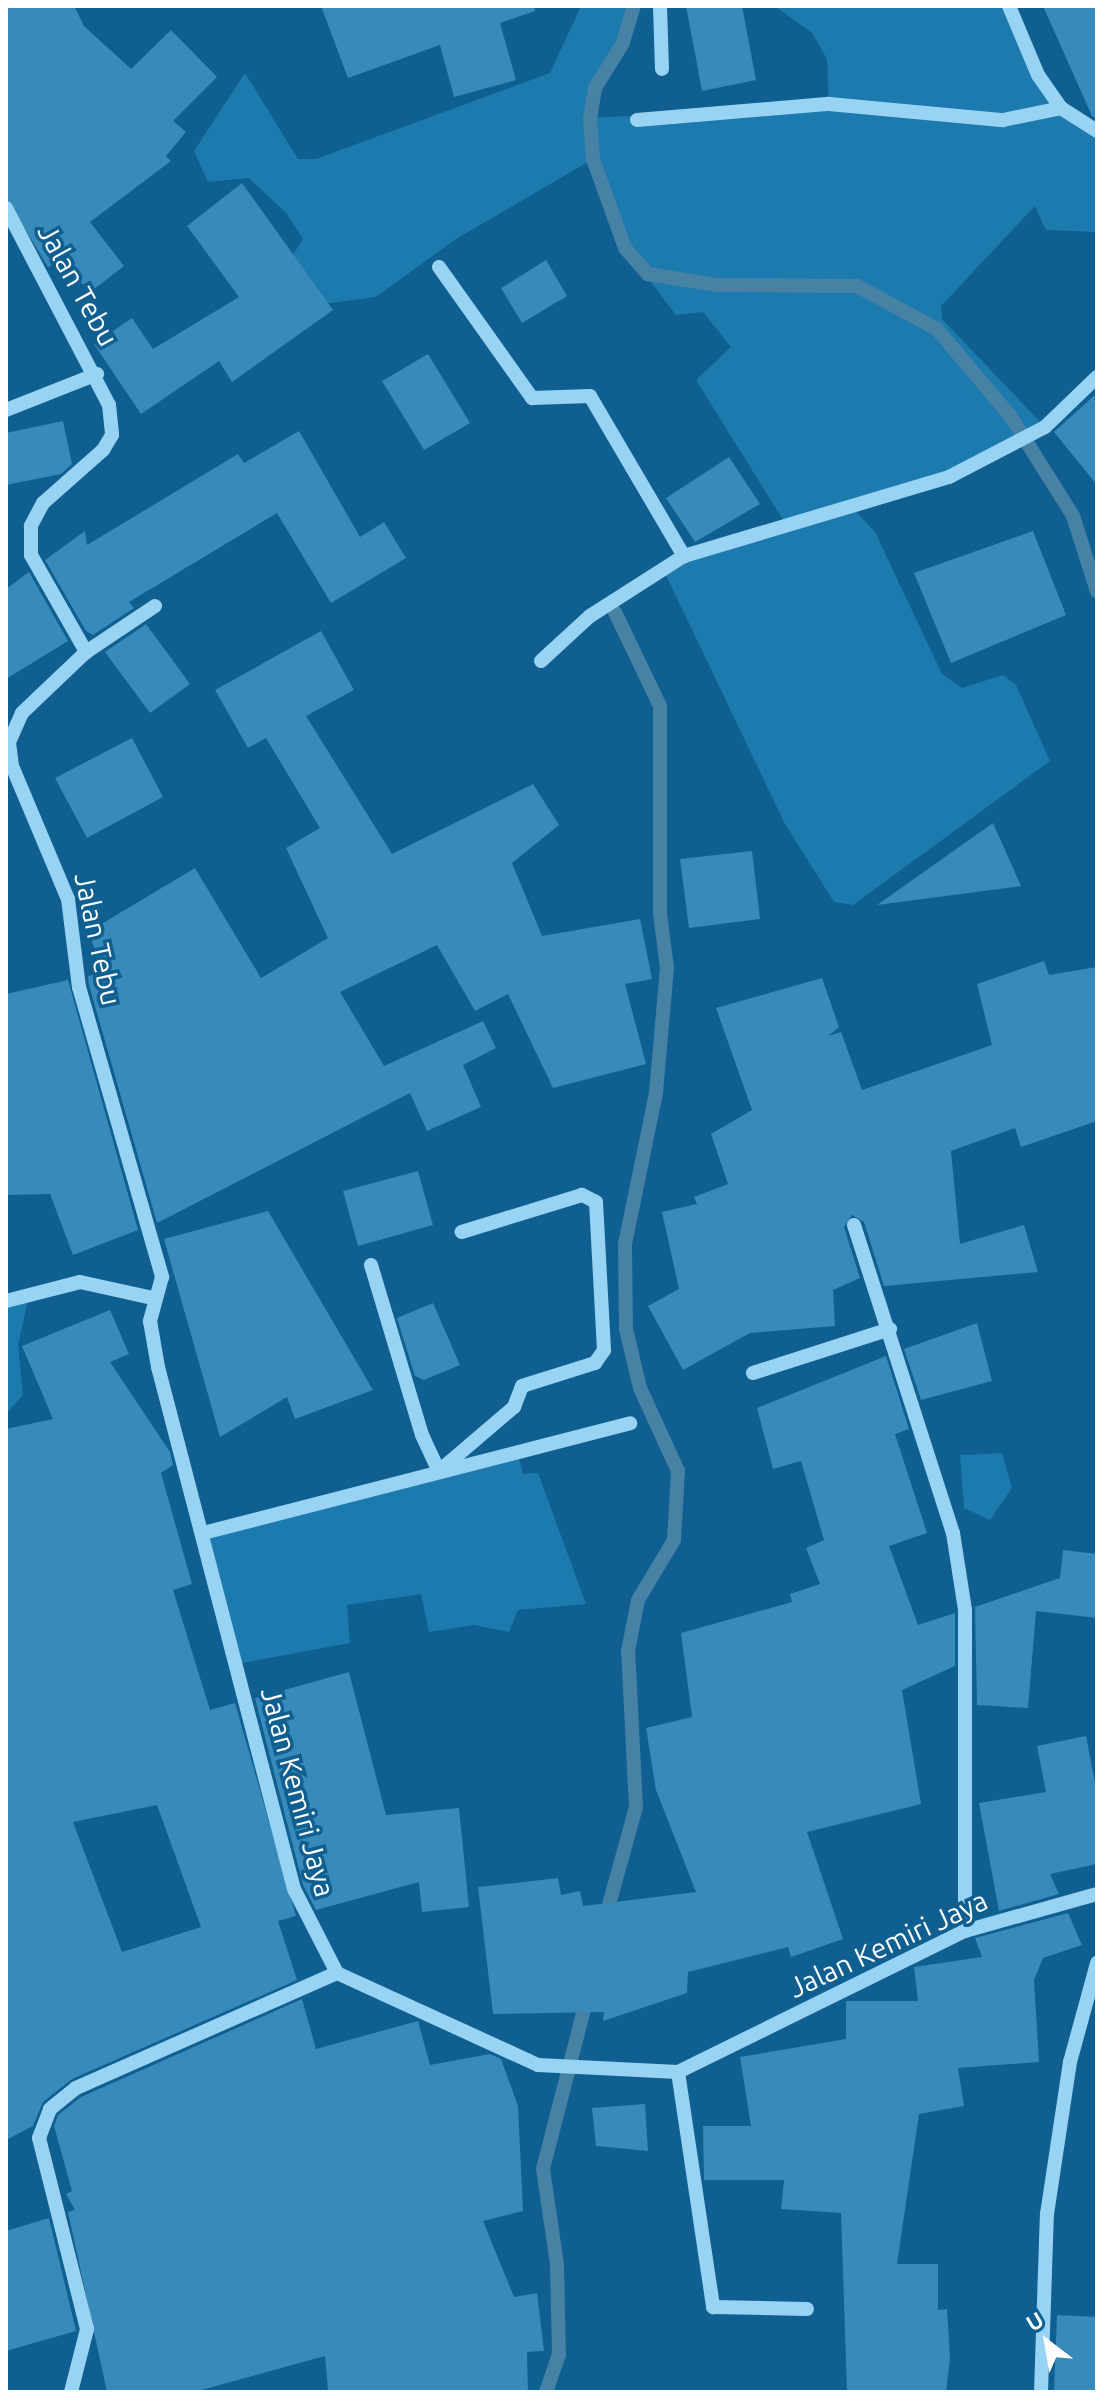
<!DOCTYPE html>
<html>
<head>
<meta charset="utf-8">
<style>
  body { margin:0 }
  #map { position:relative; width:1103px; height:2398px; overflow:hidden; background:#0f5f91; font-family:Ubuntu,sans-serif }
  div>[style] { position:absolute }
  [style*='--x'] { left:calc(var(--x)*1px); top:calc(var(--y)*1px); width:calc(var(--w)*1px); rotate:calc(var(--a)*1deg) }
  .green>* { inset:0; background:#1d7aaf }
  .stream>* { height:14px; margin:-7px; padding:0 7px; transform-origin:7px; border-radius:7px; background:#4782a5 }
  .building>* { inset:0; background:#378aba }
  .minor>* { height:14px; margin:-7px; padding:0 7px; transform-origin:7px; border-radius:7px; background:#99d3f4 }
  span { translate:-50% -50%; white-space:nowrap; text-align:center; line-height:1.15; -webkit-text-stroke:7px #0f5f91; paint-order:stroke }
  .street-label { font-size:28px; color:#fff }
  .frame { position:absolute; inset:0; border:8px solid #fff; pointer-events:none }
  .north { position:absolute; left:1007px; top:2302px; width:80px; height:80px; -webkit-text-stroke:6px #0f5f91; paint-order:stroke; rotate:329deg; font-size:22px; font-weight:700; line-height:32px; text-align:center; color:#fff }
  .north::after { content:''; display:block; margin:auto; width:28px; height:36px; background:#fff; clip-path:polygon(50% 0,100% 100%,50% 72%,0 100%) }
</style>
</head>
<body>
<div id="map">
  <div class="green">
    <i style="clip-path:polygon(581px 6px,634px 6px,623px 43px,595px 88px,591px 118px,829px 104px,827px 59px,812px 33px,775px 6px,1009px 6px,1061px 108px,1097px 131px,1097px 232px,1046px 230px,1035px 206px,941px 306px,942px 319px,1045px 427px,1002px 454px,849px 504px,875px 532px,942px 674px,962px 688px,1003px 675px,1016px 685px,1050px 761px,853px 905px,834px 902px,785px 824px,663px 569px,785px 523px,696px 380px,731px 347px,703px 312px,676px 315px,625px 248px,593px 159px,456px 239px,376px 297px,314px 305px,286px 266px,303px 239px,287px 214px,249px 178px,208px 182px,194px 151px,245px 73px,298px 159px,316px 159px,550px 73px)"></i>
    <i style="clip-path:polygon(29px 1296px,18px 1345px,23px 1395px,6px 1414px,6px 1301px)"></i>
    <i style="clip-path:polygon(517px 1451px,523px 1474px,538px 1473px,586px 1604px,518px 1610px,509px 1632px,474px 1625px,429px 1632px,421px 1594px,347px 1605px,350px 1643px,237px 1664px,207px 1532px)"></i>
    <i style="clip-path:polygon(1002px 1453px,1012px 1488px,990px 1520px,964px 1508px,960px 1455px)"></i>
  </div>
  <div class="stream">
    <i style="--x:634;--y:6;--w:39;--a:107"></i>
    <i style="--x:623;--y:43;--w:53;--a:121.9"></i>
    <i style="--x:595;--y:88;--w:30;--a:99"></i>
    <i style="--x:590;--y:118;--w:41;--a:85.8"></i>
    <i style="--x:593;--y:159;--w:95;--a:70.2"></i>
    <i style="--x:625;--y:248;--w:35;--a:49"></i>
    <i style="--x:648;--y:274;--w:70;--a:9.1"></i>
    <i style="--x:717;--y:285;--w:140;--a:0.4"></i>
    <i style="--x:857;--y:286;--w:91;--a:28.3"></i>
    <i style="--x:937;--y:329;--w:115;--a:49.9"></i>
    <i style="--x:1011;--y:417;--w:117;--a:57.9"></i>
    <i style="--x:1073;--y:516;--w:79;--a:72.3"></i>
    <i style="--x:605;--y:1919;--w:116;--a:-74.5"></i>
    <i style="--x:636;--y:1807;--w:156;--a:-92.9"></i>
    <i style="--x:628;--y:1651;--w:52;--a:-78.9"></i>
    <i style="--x:638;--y:1600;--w:70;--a:-59"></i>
    <i style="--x:674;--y:1540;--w:69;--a:-86.7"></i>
    <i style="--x:678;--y:1471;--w:91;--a:-114.6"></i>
    <i style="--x:640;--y:1388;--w:61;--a:-103.3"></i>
    <i style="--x:626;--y:1329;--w:85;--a:-90.7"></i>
    <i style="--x:625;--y:1244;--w:154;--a:-78.4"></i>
    <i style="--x:656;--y:1093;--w:125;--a:-85"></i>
    <i style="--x:667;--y:968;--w:55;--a:-97.3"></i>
    <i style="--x:660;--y:913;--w:207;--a:-90"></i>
    <i style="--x:660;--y:706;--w:104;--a:-115.6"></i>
    <i style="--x:546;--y:2392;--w:39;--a:-71"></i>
    <i style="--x:559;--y:2355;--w:91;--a:-91.3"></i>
    <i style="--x:557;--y:2264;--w:96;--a:-98.4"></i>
    <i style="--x:543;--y:2169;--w:181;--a:-75.6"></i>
  </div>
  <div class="building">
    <i style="clip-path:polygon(6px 6px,74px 6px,84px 26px,131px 69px,171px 30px,217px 77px,173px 121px,186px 132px,166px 156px,171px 161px,90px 222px,124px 266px,89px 293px,64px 260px,48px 267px,6px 198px)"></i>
    <i style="clip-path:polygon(321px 6px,534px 6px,535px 11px,500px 23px,516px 80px,454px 97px,440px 45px,348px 78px)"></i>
    <i style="clip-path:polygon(686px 6px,742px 6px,756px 80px,702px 91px)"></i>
    <i style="clip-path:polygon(1043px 6px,1097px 6px,1097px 119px,1092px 116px)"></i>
    <i style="clip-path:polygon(242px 183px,333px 310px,232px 382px,219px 361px,141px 414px,94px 344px,132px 318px,153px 349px,239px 297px,187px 226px)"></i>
    <i style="clip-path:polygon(546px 260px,567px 296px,522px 323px,501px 288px)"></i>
    <i style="clip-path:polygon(428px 354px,470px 423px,424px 450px,382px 381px)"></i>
    <i style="clip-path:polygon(1097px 393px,1097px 485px,1054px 432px)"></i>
    <i style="clip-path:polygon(63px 421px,72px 464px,61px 474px,6px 485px,6px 433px)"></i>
    <i style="clip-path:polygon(299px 431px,360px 537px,384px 522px,406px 558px,331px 603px,277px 513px,129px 602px,134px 608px,93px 635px,86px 631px,45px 560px,85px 531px,87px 545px,238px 454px,244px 463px)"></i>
    <i style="clip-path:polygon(729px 457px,760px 504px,695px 542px,666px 498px)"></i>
    <i style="clip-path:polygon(1033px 531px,1066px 615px,951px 663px,914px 573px)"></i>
    <i style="clip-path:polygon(29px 572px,68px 641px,6px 679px,6px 589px)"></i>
    <i style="clip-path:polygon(146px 624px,190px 684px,150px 713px,105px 652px)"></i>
    <i style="clip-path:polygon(321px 631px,354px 690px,306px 716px,392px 854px,533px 784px,559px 825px,512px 863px,542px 936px,640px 919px,652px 979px,625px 984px,646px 1064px,553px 1088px,508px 994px,475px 1011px,437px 945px,340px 992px,384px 1066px,483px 1021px,496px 1048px,463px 1065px,481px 1107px,427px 1131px,410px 1093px,157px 1223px,89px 985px,88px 976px,104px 972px,88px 932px,195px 868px,261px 978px,328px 938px,286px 848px,320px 828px,266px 738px,248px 748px,215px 690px)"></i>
    <i style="clip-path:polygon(132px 738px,163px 797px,87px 838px,55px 778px)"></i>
    <i style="clip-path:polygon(993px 823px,1021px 886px,877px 905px)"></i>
    <i style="clip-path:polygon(752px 851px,760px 919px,689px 928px,680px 859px)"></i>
    <i style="clip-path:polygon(1044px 961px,1049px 975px,1097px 967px,1097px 1121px,1021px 1147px,1015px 1128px,951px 1151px,960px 1244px,1024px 1225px,1038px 1272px,884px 1286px,864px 1222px,852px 1215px,844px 1227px,860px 1278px,833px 1290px,835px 1326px,750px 1333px,683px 1370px,648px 1306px,679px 1289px,662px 1212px,697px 1204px,694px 1197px,728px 1184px,711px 1134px,752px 1110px,716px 1008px,822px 978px,839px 1027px,828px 1036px,841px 1032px,862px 1090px,992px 1045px,977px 984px)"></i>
    <i style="clip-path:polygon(68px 980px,138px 1230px,73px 1255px,50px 1194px,6px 1195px,6px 994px)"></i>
    <i style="clip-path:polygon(418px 1171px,433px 1225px,358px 1246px,343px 1191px)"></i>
    <i style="clip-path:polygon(268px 1211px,373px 1390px,295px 1419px,287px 1397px,220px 1437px,164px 1239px)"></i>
    <i style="clip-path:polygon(433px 1303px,460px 1365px,424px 1380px,415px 1376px,397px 1318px)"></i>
    <i style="clip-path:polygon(evenodd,110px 1310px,129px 1354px,110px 1362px,170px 1452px,173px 1465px,161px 1473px,192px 1584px,173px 1590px,210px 1710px,235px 1703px,296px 1916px,278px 1921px,297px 1980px,72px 2079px,43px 2102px,33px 2126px,6px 2140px,6px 1429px,53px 1419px,22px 1346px,110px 1310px,157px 1805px,201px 1927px,122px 1952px,73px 1822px,157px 1805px)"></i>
    <i style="clip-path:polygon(977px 1323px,992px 1381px,921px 1400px,904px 1349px)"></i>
    <i style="clip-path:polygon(886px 1356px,909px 1429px,895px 1434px,927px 1533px,889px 1546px,918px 1625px,955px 1613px,955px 1666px,902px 1690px,921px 1804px,807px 1832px,843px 1939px,791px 1957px,788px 1947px,688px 1972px,687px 1993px,603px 2021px,604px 2012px,493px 2014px,478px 1887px,558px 1878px,561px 1895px,580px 1891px,583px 1906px,696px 1892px,656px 1790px,646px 1728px,692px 1717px,681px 1633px,792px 1602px,790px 1594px,820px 1584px,806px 1548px,824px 1540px,801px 1461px,773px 1469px,757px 1408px)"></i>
    <i style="clip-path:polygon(1063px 1550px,1097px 1554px,1097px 1618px,1036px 1611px,1028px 1708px,977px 1705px,975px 1607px,1060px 1578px)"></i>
    <i style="clip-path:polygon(349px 1672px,386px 1815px,459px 1808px,469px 1907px,422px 1912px,419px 1882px,316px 1910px,303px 1885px,255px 1698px)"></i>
    <i style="clip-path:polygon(1086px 1736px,1097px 1793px,1097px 1864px,1050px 1874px,1059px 1894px,999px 1911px,979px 1803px,1046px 1792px,1037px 1746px)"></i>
    <i style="clip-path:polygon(1068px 1913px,1082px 1945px,1043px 1958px,1034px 1980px,1039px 2062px,958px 2068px,964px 2106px,919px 2114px,897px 2264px,938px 2264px,938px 2310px,947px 2309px,950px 2358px,946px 2392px,847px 2392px,841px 2213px,781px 2209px,784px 2180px,704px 2180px,703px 2126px,751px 2126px,740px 2057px,846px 2039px,846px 2001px,918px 2001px,914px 1967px,982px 1957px,975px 1938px)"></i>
    <i style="clip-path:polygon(302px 1999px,316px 2049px,418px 2021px,430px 2065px,490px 2054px,501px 2059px,518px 2106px,523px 2211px,483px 2221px,514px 2297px,537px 2293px,544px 2351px,527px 2352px,528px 2392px,328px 2391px,325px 2356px,194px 2392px,107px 2392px,68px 2212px,75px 2210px,66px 2194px,72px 2191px,54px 2126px,58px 2115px,81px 2097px)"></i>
    <i style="clip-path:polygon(645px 2104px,648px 2151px,596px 2146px,592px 2108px)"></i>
    <i style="clip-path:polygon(49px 2218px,76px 2331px,6px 2351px,6px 2231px)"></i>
    <i style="clip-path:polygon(1057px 2315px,1097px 2317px,1097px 2392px,1054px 2392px)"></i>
  </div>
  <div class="minor">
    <i style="--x:660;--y:6;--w:63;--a:88.2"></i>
    <i style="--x:1009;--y:6;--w:75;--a:67.2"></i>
    <i style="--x:1038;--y:75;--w:40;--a:55.1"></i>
    <i style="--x:1061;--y:108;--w:43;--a:32.6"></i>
    <i style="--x:637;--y:120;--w:193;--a:-4.8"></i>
    <i style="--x:829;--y:104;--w:175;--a:5.3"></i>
    <i style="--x:1003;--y:120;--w:59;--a:-11.7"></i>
    <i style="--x:6;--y:208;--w:222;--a:62.4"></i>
    <i style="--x:109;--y:405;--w:30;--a:84"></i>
    <i style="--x:112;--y:435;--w:17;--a:121"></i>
    <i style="--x:103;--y:450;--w:80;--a:138.5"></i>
    <i style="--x:43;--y:503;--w:26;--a:118"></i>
    <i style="--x:31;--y:526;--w:29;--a:90"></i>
    <i style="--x:31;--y:555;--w:112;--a:60.4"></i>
    <i style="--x:439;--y:267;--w:161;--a:54.6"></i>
    <i style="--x:532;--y:398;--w:58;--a:-2"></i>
    <i style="--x:590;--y:396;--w:186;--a:59.6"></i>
    <i style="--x:6;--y:410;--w:98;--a:-21.6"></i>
    <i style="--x:155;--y:606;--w:83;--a:146.3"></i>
    <i style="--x:86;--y:652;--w:88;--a:136.4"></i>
    <i style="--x:22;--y:713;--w:32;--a:114"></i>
    <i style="--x:9;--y:742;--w:24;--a:83"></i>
    <i style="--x:12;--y:766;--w:144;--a:67.2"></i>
    <i style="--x:68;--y:899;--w:89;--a:82.9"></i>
    <i style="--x:79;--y:987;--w:302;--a:74"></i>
    <i style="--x:162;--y:1277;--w:46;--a:105.3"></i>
    <i style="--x:150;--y:1321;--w:47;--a:80.1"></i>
    <i style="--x:158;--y:1367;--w:539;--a:75.4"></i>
    <i style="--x:294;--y:1889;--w:94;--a:62.9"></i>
    <i style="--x:337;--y:1973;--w:221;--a:24.6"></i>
    <i style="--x:538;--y:2065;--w:140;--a:2.9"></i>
    <i style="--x:678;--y:2072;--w:320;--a:-26.2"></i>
    <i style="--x:965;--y:1931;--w:137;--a:-15.7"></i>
    <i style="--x:541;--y:661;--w:67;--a:-42.6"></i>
    <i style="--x:590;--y:616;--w:112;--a:-32.6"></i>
    <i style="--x:684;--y:556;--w:277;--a:-16.6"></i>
    <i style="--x:949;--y:477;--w:108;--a:-27.5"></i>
    <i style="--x:1045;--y:427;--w:72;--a:-43.9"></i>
    <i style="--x:854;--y:1225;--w:324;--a:72.2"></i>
    <i style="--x:953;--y:1533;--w:78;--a:81.1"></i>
    <i style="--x:965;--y:1610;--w:321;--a:90"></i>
    <i style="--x:371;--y:1265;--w:177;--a:73.3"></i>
    <i style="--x:422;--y:1435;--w:40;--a:65"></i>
    <i style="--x:6;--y:1301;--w:76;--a:-14.4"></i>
    <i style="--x:80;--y:1282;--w:75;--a:12.4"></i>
    <i style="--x:753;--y:1373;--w:144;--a:-17.8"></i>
    <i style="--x:439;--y:1471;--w:99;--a:-40.5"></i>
    <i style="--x:514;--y:1407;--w:22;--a:-69"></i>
    <i style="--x:522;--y:1386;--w:77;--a:-17.5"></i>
    <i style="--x:595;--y:1363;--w:16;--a:-55"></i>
    <i style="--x:604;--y:1350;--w:148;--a:-93.1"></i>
    <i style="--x:596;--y:1202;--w:16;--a:-153"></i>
    <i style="--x:582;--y:1195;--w:126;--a:162.9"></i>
    <i style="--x:207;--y:1532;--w:437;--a:-14.4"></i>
    <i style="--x:678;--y:2072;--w:238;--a:81.5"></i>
    <i style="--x:713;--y:2307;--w:94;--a:1.2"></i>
    <i style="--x:71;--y:2392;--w:65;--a:-75.7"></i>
    <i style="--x:87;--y:2329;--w:197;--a:-104.1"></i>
    <i style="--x:39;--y:2138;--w:31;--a:-69"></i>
    <i style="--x:50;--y:2109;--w:33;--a:-39"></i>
    <i style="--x:76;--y:2088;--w:285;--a:-23.8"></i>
    <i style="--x:1041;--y:2392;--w:178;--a:-88.1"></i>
    <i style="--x:1047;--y:2214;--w:154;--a:-81.4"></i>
    <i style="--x:1070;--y:2062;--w:103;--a:-74.7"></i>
  </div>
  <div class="street-label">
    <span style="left:78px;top:285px;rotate:61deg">Jalan Tebu</span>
    <span style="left:98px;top:939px;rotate:78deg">Jalan Tebu</span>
    <span style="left:298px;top:1792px;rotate:75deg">Jalan Kemiri Jaya</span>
    <span style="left:888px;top:1944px;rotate:-25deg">Jalan Kemiri Jaya</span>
  </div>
  <div class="frame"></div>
  <div class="north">U</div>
</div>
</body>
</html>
